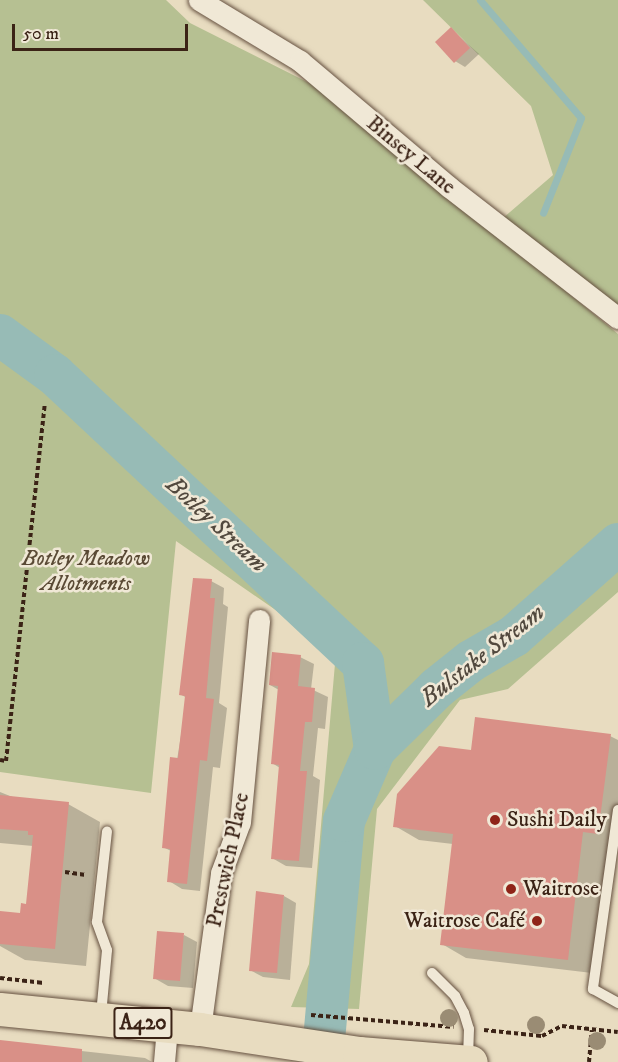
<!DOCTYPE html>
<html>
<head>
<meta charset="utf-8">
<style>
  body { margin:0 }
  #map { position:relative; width:618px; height:1062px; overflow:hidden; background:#e8dcc0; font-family:"IM FELL DW Pica",serif }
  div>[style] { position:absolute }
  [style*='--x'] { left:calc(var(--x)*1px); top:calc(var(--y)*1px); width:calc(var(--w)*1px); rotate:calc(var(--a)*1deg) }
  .green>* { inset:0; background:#b6c092 }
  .shadow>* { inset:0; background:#0003 }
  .stream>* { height:7px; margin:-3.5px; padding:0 3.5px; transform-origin:3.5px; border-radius:3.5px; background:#97bbb6 }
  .river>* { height:42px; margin:-21px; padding:0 21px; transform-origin:21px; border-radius:21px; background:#97bbb6 }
  .building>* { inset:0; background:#d99087 }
  .path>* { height:4px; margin-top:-2px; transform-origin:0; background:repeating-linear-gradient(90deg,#3b2316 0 4.5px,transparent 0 7.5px) }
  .roads { filter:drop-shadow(0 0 2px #665140) drop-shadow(0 0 2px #665140) }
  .lane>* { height:10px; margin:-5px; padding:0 5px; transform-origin:5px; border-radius:5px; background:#f0e8d6 }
  .street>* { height:21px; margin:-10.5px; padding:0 10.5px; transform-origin:10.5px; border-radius:10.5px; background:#f0e8d6 }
  .primary>* { height:33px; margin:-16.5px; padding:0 16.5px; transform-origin:16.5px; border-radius:16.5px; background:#e8dcc0 }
  .trees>* { width:18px; height:18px; margin:-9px; border-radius:50%; background:#9a8c74 }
  .dots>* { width:16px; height:16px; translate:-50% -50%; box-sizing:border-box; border:3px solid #f0e8d6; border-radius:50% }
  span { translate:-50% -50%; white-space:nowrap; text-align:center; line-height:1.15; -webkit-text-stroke:5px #f0e8d6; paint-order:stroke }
  .shield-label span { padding:2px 4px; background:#f0e8d6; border:2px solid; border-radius:4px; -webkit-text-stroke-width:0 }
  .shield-label { font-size:21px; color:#3b2316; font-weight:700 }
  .street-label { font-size:22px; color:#3b2316 }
  .park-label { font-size:22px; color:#5a4a35; font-style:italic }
  .poi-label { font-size:22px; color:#3b2316 }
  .left { translate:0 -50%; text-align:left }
  .right { translate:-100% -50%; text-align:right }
  .water-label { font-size:24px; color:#52493e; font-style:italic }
  .scale { position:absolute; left:12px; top:24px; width:176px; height:27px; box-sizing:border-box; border:3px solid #3b2316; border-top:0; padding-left:8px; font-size:18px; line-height:21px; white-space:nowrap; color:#3b2316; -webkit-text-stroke:4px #f0e8d6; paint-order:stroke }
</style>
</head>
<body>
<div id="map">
  <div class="green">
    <i style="clip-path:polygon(0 0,166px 0,190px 23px,319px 88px,618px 334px,618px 592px,508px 689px,460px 700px,377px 809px,359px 1009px,291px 1007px,309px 964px,336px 652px,176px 541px,151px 793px,0 772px)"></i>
    <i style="clip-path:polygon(423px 0,618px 0,618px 310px,502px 219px,553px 175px,531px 106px)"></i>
  </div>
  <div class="shadow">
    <i style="clip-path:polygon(451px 29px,479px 54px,465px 67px,455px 61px)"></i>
    <i style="clip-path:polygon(211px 581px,224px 588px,223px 604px,228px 607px,219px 703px,227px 708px,220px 768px,213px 767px,200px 891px,182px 889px,169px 881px,171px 851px,163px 847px,187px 698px,180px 694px)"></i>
    <i style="clip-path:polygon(300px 657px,314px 664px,311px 689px,328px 697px,325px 729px,318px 728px,313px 776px,320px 780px,312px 868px,286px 866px,272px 858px,280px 768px,272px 763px,279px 690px,270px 685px)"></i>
    <i style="clip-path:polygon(610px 736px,618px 740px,618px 847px,608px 845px,592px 973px,466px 958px,442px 944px,453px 844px,419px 840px,395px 826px,472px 751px)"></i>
    <i style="clip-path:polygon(0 792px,15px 798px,68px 804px,100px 822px,86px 966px,25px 960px,0 946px,0 913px,22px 915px,27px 905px,33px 846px,0 843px)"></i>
    <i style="clip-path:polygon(284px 896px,296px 903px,290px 980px,263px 977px,250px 970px)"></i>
    <i style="clip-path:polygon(184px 935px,197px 942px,193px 988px,168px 986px,154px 978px)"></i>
    <i style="clip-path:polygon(0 1042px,145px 1058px,152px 1062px,0 1062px)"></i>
  </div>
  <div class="stream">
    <i style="--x:480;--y:0;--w:155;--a:49.4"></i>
    <i style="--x:581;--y:118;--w:102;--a:111.8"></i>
  </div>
  <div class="river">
    <i style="--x:0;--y:335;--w:68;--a:36"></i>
    <i style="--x:55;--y:375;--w:422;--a:43.1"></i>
    <i style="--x:363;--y:663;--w:87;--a:82.1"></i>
    <i style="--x:322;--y:1062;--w:242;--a:-84.8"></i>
    <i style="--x:344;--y:821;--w:78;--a:-66.7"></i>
    <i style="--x:375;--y:749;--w:87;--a:-44.5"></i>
    <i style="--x:437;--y:688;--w:43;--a:-38.5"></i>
    <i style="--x:471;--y:661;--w:50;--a:-30.2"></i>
    <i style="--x:514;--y:636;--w:139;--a:-41.5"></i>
  </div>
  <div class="building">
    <i style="clip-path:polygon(451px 27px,470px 48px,454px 63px,435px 42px)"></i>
    <i style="clip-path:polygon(193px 578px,212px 579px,210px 598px,215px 598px,206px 698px,214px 699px,207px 761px,200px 760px,187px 884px,167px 882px,170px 849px,162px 848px,170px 757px,178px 758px,185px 696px,179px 695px)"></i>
    <i style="clip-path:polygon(272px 652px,301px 655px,298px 686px,315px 688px,312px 722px,305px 722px,300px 771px,307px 771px,299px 861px,271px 859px,279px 765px,271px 764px,278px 686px,269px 685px)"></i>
    <i style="clip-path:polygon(475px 717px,611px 734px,598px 834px,583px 832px,568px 960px,440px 945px,453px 834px,393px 827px,397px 794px,439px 746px,471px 750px)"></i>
    <i style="clip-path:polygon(0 795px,69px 802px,55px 949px,0 944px,0 911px,20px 913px,21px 903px,26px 904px,33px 835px,28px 835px,28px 831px,0 829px)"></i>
    <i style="clip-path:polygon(256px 891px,284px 895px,277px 973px,249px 971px)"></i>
    <i style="clip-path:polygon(157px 931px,184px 933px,180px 981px,153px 979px)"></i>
    <i style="clip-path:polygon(0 1040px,82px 1049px,82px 1062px,0 1062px)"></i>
  </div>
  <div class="path">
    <i style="--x:0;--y:760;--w:6;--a:9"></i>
    <i style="--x:6;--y:761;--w:360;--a:-83.8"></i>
    <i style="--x:65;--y:872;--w:21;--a:8"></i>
    <i style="--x:0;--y:978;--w:44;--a:6.5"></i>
    <i style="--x:311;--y:1015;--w:143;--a:4.8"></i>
    <i style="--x:484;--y:1030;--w:58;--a:5.9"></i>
    <i style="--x:542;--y:1036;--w:22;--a:-27"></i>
    <i style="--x:562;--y:1026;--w:56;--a:6.1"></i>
    <i style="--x:589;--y:1062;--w:32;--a:-85"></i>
  </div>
  <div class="roads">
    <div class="lane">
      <i style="--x:618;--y:810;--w:181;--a:98"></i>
      <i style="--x:593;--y:989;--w:29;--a:29"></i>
      <i style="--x:432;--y:973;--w:33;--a:45"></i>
      <i style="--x:455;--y:996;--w:19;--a:62"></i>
      <i style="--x:464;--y:1013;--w:17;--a:73"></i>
      <i style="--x:469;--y:1029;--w:30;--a:92"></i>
      <i style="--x:101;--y:1015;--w:65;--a:-84.7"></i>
      <i style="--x:107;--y:950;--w:30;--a:-110"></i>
      <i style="--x:97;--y:922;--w:91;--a:-83.7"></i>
    </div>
    <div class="street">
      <i style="--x:199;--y:0;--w:118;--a:31.1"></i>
      <i style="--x:300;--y:61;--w:195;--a:40.2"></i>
      <i style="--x:449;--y:187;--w:214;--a:37.8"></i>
      <i style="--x:200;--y:1029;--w:157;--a:-82.3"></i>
      <i style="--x:221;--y:873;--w:54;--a:-69.6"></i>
      <i style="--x:240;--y:822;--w:203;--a:-84.6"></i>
      <i style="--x:164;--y:1062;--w:37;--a:-85"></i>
    </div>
    <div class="primary">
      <i style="--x:0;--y:1009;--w:201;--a:5.7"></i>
      <i style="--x:200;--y:1029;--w:161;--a:8.6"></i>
      <i style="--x:359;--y:1053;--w:112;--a:4.6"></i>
    </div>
  </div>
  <div class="trees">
    <i style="left:449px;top:1018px"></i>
    <i style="left:536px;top:1025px"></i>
    <i style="left:597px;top:1041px"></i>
  </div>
  <div class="dots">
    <i style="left:495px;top:820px;background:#8f2418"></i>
    <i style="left:511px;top:889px;background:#8f2418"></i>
    <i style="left:537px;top:921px;background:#8f2418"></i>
  </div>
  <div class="shield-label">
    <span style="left:143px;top:1023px">A420</span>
  </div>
  <div class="street-label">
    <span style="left:411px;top:155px;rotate:40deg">Binsey Lane</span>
    <span style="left:228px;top:860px;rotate:-78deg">Prestwich Place</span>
  </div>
  <div class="park-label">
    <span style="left:86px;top:571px">Botley Meadow<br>Allotments</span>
  </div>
  <div class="poi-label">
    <span class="left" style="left:507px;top:820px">Sushi Daily</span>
    <span class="left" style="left:523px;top:889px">Waitrose</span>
    <span class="right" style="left:525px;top:921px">Waitrose Café</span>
  </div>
  <div class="water-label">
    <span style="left:216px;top:525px;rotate:43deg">Botley Stream</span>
    <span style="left:483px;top:656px;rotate:-38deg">Bulstake Stream</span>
  </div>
  <div class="scale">50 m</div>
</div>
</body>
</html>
